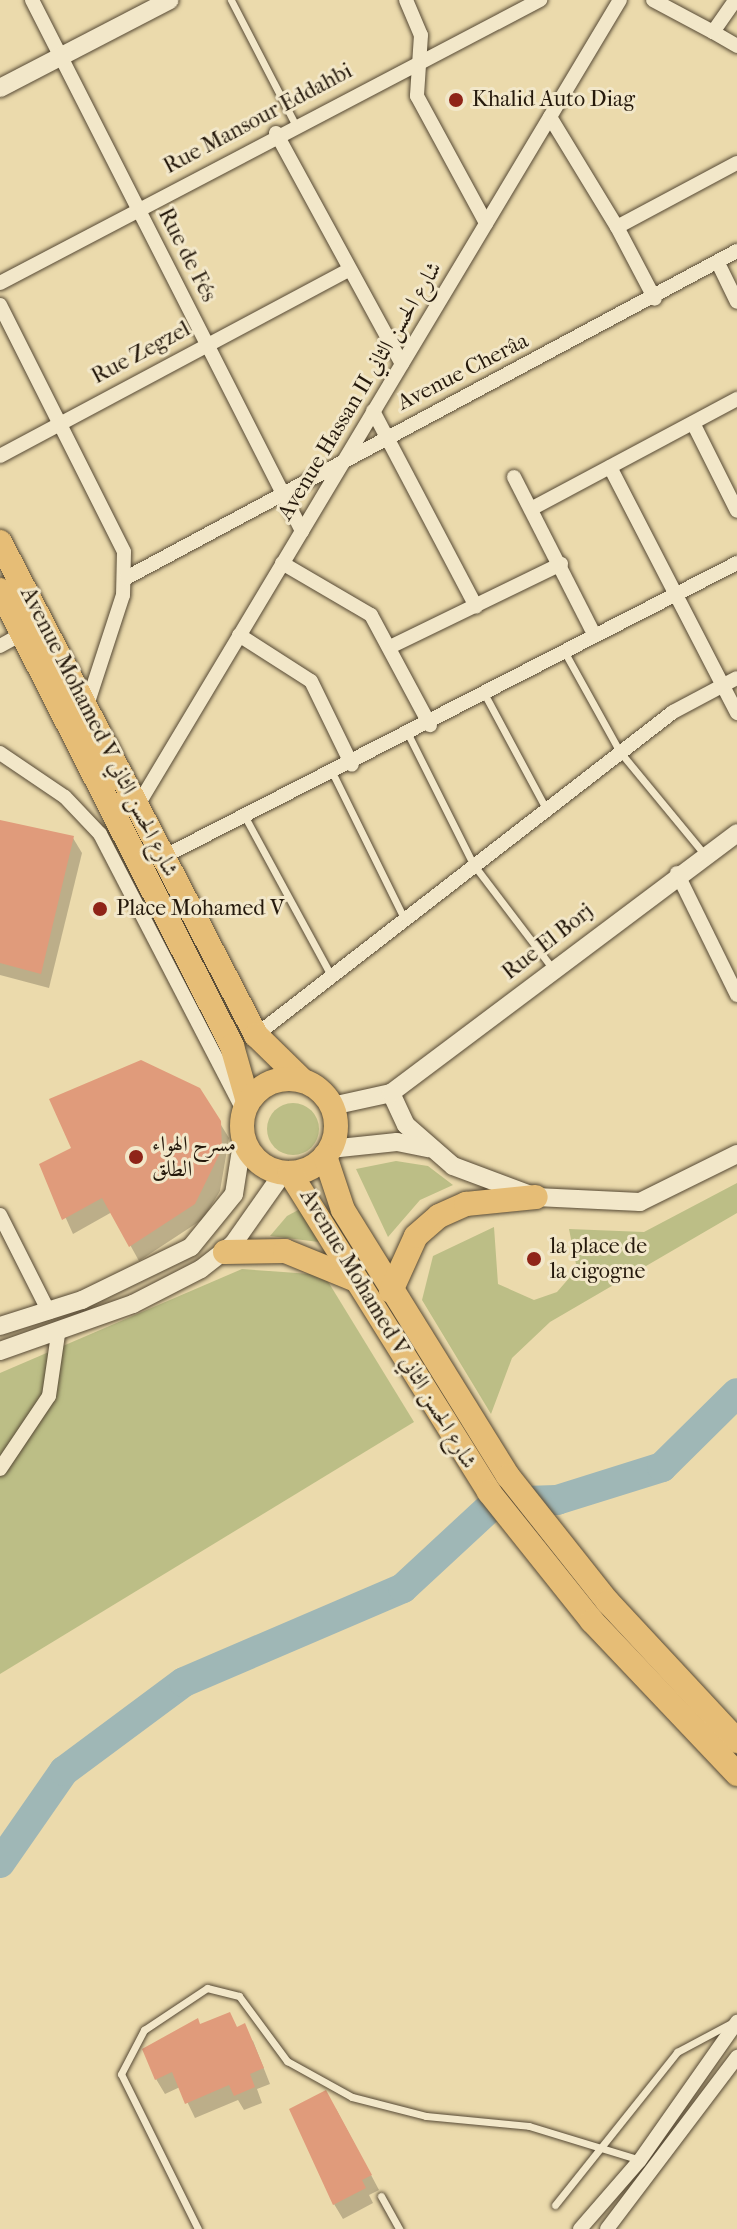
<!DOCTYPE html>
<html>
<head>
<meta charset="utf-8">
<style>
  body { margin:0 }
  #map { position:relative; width:737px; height:2229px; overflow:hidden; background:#ebdaac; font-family:"IM FELL French Canon",Amiri,serif }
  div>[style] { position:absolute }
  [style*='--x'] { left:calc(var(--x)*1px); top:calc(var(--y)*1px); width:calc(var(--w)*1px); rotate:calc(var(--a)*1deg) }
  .green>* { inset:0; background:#bcbe86 }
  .round { border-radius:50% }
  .shadow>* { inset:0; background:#0003 }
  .river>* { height:30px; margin:-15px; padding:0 15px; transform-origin:15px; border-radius:15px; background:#9fb7b6 }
  .building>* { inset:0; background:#e09b7b }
  .roads { filter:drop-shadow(0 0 2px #564934) drop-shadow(0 0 2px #564934) }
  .lane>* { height:7px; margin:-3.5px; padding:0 3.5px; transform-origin:3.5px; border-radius:3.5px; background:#f2e7c9 }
  .street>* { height:14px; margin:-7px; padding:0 7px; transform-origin:7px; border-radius:7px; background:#f2e7c9 }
  .secondary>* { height:18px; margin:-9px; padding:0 9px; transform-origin:9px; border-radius:9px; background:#f2e7c9 }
  .highway>* { height:24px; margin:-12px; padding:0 12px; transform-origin:12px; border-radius:12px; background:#e6bd76 }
  .highway>.ring { margin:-12px; padding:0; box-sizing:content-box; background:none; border:24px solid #e6bd76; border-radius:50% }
  .dots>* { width:22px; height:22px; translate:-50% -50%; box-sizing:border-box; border:4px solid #f2e7c9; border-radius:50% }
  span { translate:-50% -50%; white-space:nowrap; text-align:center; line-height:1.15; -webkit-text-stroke:6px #f2e7c9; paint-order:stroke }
  .poi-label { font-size:22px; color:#25190c }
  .left { translate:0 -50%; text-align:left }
  .street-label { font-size:22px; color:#25190c }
</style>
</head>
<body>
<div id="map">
  <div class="green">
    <i class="round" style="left:267px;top:1103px;width:52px;height:52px"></i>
    <i style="clip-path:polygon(396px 1161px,428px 1166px,453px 1185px,420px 1200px,388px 1237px,356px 1169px)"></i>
    <i style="clip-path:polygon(737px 1183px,737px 1213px,550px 1322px,512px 1358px,491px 1414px,422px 1300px,433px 1256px,494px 1227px,498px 1284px,534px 1300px,557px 1292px,577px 1269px,569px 1229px,644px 1232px)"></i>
    <i style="clip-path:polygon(300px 1209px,319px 1242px,270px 1236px,287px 1216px)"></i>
    <i style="clip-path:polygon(242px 1269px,324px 1275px,414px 1422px,0 1674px,0 1373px)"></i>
  </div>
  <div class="shadow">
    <i style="clip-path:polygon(0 822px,73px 838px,82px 853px,49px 988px,0 975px)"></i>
    <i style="clip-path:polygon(141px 1062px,199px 1089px,229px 1138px,220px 1191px,203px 1219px,139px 1261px,112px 1212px,73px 1234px,42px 1165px,74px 1149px)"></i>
    <i style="clip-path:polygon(200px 2026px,238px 2029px,253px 2041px,270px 2084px,257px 2089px,262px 2103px,244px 2110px,238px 2100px,195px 2118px,180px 2087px,165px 2094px,156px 2079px)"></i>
    <i style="clip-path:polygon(336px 2109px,379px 2190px,369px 2195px,373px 2203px,343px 2219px,334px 2204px)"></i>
  </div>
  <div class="river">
    <i style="--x:0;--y:1863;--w:112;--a:-55.2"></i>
    <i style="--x:64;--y:1771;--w:149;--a:-36.6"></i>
    <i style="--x:184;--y:1682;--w:238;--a:-23.2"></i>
    <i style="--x:403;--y:1588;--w:127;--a:-42.8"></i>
    <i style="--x:496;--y:1502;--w:61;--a:-1.9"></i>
    <i style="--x:557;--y:1500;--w:110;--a:-17.4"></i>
    <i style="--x:662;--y:1467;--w:105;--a:-44.6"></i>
  </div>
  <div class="building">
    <i style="clip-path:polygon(0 820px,74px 836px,41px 974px,0 963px)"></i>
    <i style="clip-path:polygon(141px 1060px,200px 1088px,221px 1121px,222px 1149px,195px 1204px,129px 1247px,102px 1198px,62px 1220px,39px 1164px,71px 1148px,49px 1099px)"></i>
    <i style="clip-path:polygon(230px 2012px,237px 2027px,245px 2023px,264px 2068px,250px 2074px,255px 2087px,234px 2096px,229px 2085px,185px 2104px,172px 2072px,155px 2080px,142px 2049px,198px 2018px,200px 2024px)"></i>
    <i style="clip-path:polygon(326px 2090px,372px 2175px,362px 2180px,366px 2188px,333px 2205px,289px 2109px)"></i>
  </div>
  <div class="roads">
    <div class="lane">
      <i style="--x:231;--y:0;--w:140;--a:62.7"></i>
      <i style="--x:564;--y:651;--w:115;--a:61"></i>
      <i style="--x:620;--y:752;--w:134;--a:50.5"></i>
      <i style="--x:485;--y:695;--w:129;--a:61.8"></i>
      <i style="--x:409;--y:736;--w:143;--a:63.4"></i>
      <i style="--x:473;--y:864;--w:132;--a:52.7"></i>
      <i style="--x:333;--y:774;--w:158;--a:63.8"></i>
      <i style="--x:245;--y:817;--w:182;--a:61.5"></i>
      <i style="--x:381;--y:2196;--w:38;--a:61"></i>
      <i style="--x:555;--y:2205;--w:196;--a:-51.4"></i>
      <i style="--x:677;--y:2052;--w:66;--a:-28.1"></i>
      <i style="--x:198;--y:2229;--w:173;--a:-116.4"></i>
      <i style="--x:121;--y:2074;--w:50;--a:-62.4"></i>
      <i style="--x:144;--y:2030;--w:76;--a:-33.7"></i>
      <i style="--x:207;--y:1988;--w:33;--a:14"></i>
      <i style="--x:239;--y:1996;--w:81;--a:53.6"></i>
      <i style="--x:287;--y:2061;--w:74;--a:29"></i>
      <i style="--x:352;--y:2097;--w:76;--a:14.4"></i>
      <i style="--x:426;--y:2116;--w:103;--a:5.5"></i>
      <i style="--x:529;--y:2126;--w:116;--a:17"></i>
    </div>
    <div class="street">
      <i style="--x:32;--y:0;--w:596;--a:63.05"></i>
      <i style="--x:406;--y:0;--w:38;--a:67"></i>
      <i style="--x:421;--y:35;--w:61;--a:93.8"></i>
      <i style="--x:417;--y:96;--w:145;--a:61.5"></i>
      <i style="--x:653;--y:0;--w:68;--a:28.1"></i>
      <i style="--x:713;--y:32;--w:39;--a:-55"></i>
      <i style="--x:713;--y:32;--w:28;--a:30"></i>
      <i style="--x:550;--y:117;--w:129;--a:58.7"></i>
      <i style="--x:617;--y:227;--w:136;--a:-28.1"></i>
      <i style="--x:276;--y:133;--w:263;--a:61.4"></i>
      <i style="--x:617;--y:227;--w:81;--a:62.2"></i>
      <i style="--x:718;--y:263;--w:43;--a:64"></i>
      <i style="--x:0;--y:283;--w:610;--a:-27.66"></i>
      <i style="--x:0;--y:305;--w:276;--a:63.3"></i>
      <i style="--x:124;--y:552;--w:43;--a:91.3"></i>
      <i style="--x:123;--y:595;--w:116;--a:108.1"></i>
      <i style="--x:373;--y:411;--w:221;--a:62.2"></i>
      <i style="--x:693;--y:423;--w:98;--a:63.4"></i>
      <i style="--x:0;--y:456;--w:392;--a:-28.1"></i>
      <i style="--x:610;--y:467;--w:277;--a:62.7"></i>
      <i style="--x:514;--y:477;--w:176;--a:63"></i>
      <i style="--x:531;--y:509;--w:234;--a:-28.1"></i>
      <i style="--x:282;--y:563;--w:103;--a:30.3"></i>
      <i style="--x:371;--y:615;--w:125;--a:61.8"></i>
      <i style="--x:126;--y:578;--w:693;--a:-28.16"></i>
      <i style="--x:239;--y:635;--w:85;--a:32.6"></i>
      <i style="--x:311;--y:681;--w:93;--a:64"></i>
      <i style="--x:0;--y:646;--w:25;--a:-29"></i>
      <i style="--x:392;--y:646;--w:188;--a:-25.9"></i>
      <i style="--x:0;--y:753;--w:78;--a:34.1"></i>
      <i style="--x:65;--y:797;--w:51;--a:46.6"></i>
      <i style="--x:100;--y:834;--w:311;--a:62.6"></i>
      <i style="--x:138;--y:805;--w:938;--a:-59.09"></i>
      <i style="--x:163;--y:857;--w:645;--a:-27.12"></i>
      <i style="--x:677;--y:873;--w:136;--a:63.8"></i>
      <i style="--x:256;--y:1035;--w:527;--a:-37.76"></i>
      <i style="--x:673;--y:712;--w:72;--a:-28"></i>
      <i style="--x:0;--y:1215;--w:109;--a:63.2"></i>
      <i style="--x:0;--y:1469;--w:88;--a:-56.1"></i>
      <i style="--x:49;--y:1396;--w:63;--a:-81.7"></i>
      <i style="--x:580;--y:2229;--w:91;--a:-49"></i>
      <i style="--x:640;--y:2160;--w:169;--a:-54.9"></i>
      <i style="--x:607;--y:2229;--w:216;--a:-52.9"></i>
    </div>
    <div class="secondary">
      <i style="--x:0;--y:88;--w:191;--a:-27.4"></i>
      <i style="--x:391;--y:1093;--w:35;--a:65"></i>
      <i style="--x:406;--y:1125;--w:62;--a:41.1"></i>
      <i style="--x:453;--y:1166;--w:89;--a:20.5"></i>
      <i style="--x:536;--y:1197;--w:104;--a:2.8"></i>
      <i style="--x:640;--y:1202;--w:108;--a:-26.3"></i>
      <i style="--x:332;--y:1106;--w:60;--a:-12.4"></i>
      <i style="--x:391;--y:1093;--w:433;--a:-36.9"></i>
      <i style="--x:330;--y:1149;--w:67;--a:-6"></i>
      <i style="--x:397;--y:1142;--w:33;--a:11"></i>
      <i style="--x:0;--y:1326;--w:86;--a:-17.6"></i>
      <i style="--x:82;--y:1300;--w:121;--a:-25.9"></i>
      <i style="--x:191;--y:1247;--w:68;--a:-50.9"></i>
      <i style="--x:234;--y:1194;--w:58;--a:-81"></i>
      <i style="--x:0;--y:1351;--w:141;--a:-19.5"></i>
      <i style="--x:133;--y:1304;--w:76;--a:-27.2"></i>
      <i style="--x:201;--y:1269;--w:41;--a:-38"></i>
      <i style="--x:233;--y:1244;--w:87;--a:-54.8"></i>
    </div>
    <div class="highway">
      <i style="--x:0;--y:542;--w:556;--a:62.56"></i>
      <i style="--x:256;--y:1035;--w:64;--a:44.4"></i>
      <i style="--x:0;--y:590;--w:512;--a:63.03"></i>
      <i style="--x:232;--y:1046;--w:58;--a:74.1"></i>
      <i class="ring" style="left:242px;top:1079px;width:70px;height:70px"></i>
      <i style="--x:325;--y:1156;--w:57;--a:71.6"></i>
      <i style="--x:343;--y:1210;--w:313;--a:58.2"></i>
      <i style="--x:508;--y:1476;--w:161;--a:51.6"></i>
      <i style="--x:608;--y:1602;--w:190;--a:47.1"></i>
      <i style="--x:290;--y:1173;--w:376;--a:58"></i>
      <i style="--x:489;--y:1492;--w:165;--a:51.4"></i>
      <i style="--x:592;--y:1621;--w:211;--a:46.5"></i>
      <i style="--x:225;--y:1252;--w:60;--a:-1"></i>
      <i style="--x:285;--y:1251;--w:77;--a:22.2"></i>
      <i style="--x:391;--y:1291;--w:60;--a:-65.6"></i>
      <i style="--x:416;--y:1236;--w:30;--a:-41"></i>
      <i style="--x:439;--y:1216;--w:30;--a:-24"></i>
      <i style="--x:466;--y:1204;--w:70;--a:-5.7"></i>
    </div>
  </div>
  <div class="dots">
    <i style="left:456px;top:100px;background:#8f2418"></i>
    <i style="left:100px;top:909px;background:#8f2418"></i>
    <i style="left:136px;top:1157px;background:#8f2418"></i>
    <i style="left:534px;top:1259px;background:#8f2418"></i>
  </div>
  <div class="poi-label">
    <span class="left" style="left:472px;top:100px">Khalid Auto Diag</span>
    <span class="left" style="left:116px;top:909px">Place Mohamed V</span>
    <span class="left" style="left:152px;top:1157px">مسرح الهواء<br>الطلق</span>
    <span class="left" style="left:550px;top:1259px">la place de<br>la cigogne</span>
  </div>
  <div class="street-label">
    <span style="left:258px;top:119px;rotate:-28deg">Rue Mansour Eddahbi</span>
    <span style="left:187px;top:255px;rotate:63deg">Rue de Fés</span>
    <span style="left:141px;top:353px;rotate:-28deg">Rue Zegzel</span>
    <span style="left:463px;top:372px;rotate:-27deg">Avenue Cherâa</span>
    <span style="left:360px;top:391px;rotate:-59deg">Avenue Hassan II شارع الحسن الثاني</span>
    <span style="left:99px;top:732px;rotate:63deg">Avenue Mohamed V شارع الحسن الثاني</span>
    <span style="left:548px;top:942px;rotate:-38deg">Rue El Borj</span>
    <span style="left:388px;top:1329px;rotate:59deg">Avenue Mohamed V شارع الحسن الثاني</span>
  </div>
</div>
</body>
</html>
